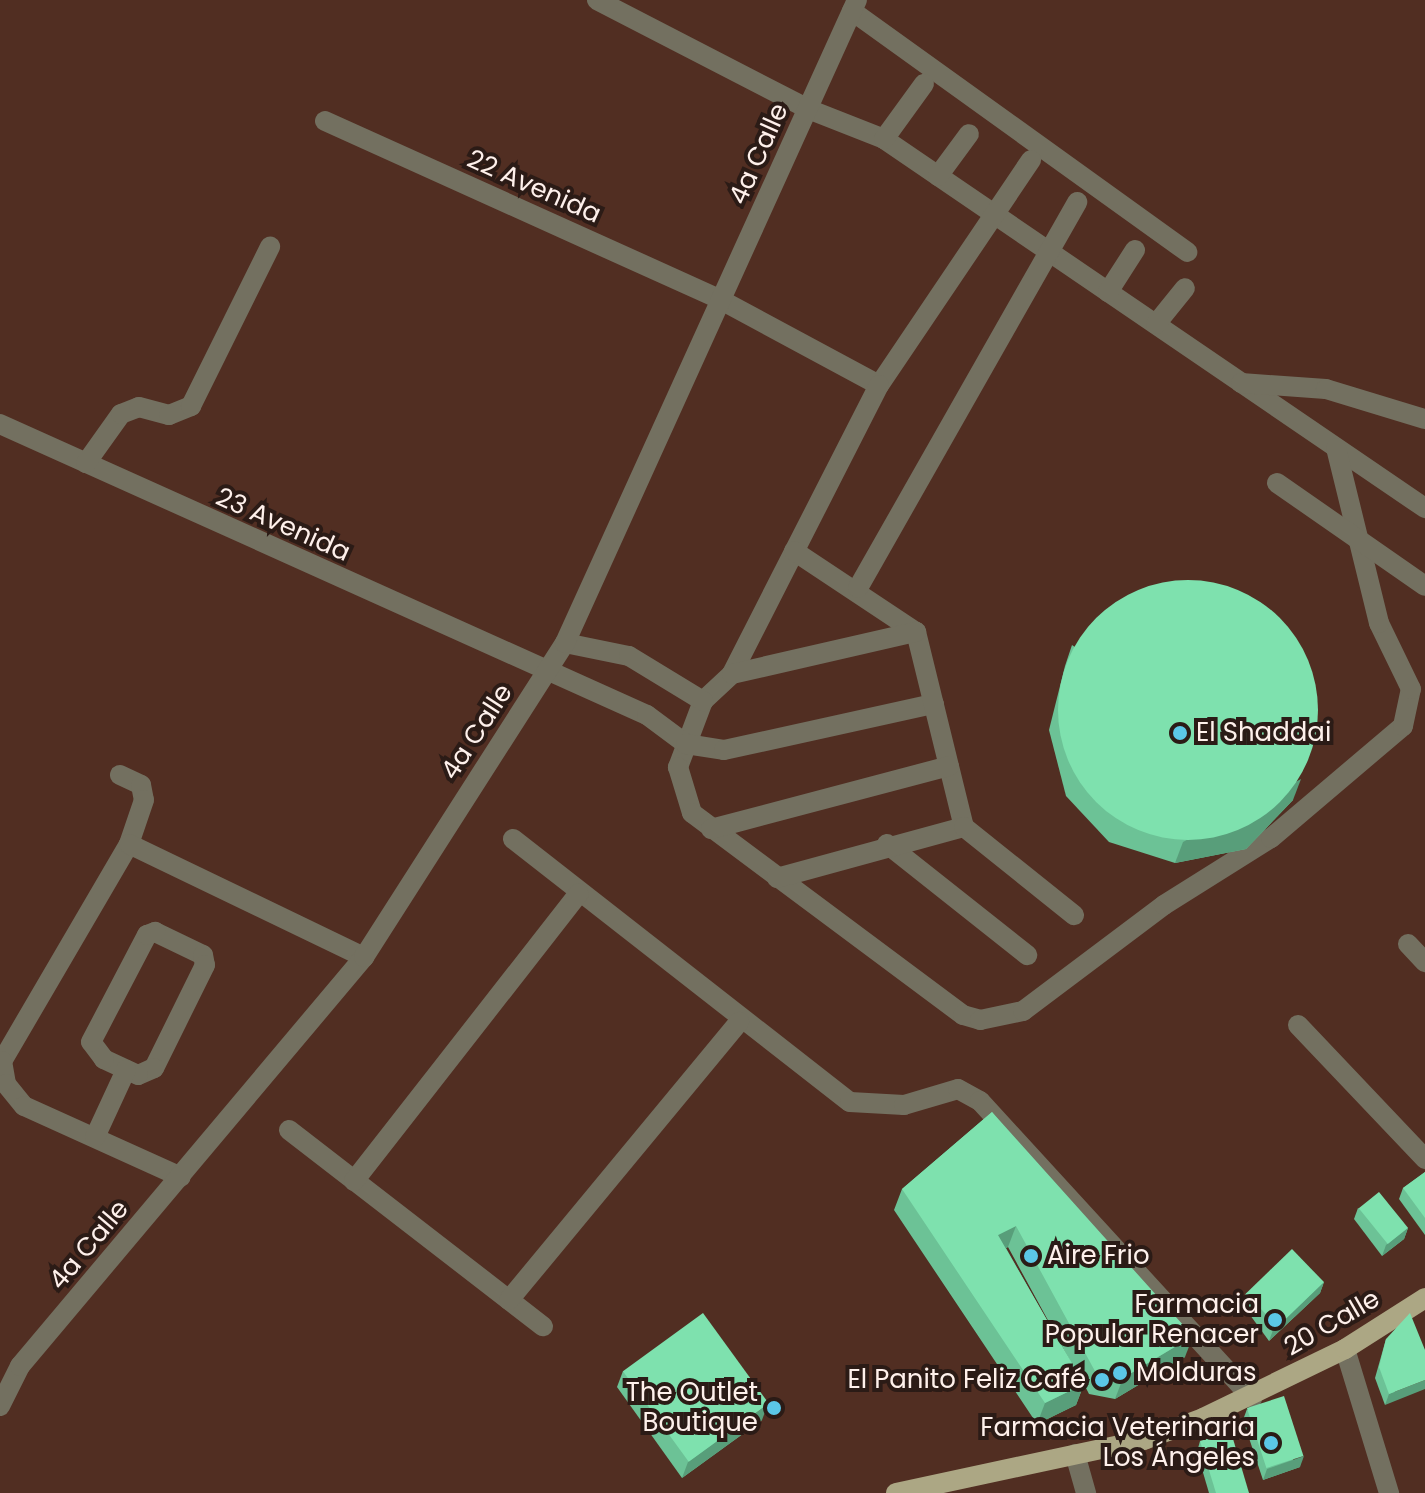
<!DOCTYPE html>
<html>
<head>
<meta charset="utf-8">
<style>
	body { margin:0 }
	#map { position:relative; width:1425px; height:1493px; overflow:hidden; background:#512e22; font-family:Poppins,sans-serif }
	div>[style] { position:absolute }
	.minor>* { height:20px; margin:-10px; padding:0 10px; transform-origin:10px; border-radius:10px; background:#737060 }
	.major>* { height:20px; margin:-10px; padding:0 10px; transform-origin:10px; border-radius:10px; background:#aca784 }
	.wall>* { inset:0; background:#6cc296 }
	.shaded-wall>* { inset:0; background:#589e7a }
	.building>* { inset:0; background:#7ee1ae; transform-origin:0 0 }
	.round { border-radius:50% }
	.dots>* { width:22px; height:22px; translate:-50% -50%; box-sizing:border-box; border:4px solid #2b1b16; border-radius:50% }
	span { translate:-50% -50%; white-space:nowrap; text-align:center; line-height:1.15; -webkit-text-stroke:8px #2b1b16; paint-order:stroke }
	.street-label { font-size:26px; color:#fef0eb }
	.poi-label { font-size:26px; color:#fef0eb }
	.left { translate:0 -50%; text-align:left }
	.right { translate:-100% -50%; text-align:right }
</style>
</head>
<body>
<div id="map">
	<div class="minor">
		<div style="left:597px;top:0;width:237px;rotate:27.3deg"></div>
		<div style="left:808px;top:109px;width:82px;rotate:21.5deg"></div>
		<div style="left:884px;top:139px;width:655px;rotate:34.3deg"></div>
		<div style="left:852px;top:11px;width:413px;rotate:35.7deg"></div>
		<div style="left:325px;top:121px;width:435px;rotate:24.3deg"></div>
		<div style="left:721px;top:300px;width:179px;rotate:28.3deg"></div>
		<div style="left:884px;top:139px;width:68px;rotate:-54deg"></div>
		<div style="left:1031px;top:160px;width:272px;rotate:124deg"></div>
		<div style="left:879px;top:385px;width:324px;rotate:117deg"></div>
		<div style="left:732px;top:674px;width:40px;rotate:137deg"></div>
		<div style="left:703px;top:701px;width:71px;rotate:110.7deg"></div>
		<div style="left:678px;top:767px;width:48px;rotate:73.1deg"></div>
		<div style="left:692px;top:813px;width:338px;rotate:36.7deg"></div>
		<div style="left:963px;top:1015px;width:18px;rotate:16deg"></div>
		<div style="left:980px;top:1020px;width:44px;rotate:-11.8deg"></div>
		<div style="left:1023px;top:1011px;width:176px;rotate:-36.9deg"></div>
		<div style="left:1164px;top:905px;width:126px;rotate:-32.1deg"></div>
		<div style="left:1271px;top:838px;width:173px;rotate:-40.3deg"></div>
		<div style="left:1403px;top:726px;width:38px;rotate:-78deg"></div>
		<div style="left:1411px;top:689px;width:73px;rotate:-115.9deg"></div>
		<div style="left:1379px;top:623px;width:180px;rotate:-103.8deg"></div>
		<div style="left:938px;top:176px;width:52px;rotate:-53.6deg"></div>
		<div style="left:1108px;top:292px;width:50px;rotate:-57.3deg"></div>
		<div style="left:1156px;top:324px;width:46px;rotate:-51.1deg"></div>
		<div style="left:1241px;top:383px;width:85px;rotate:4deg"></div>
		<div style="left:1326px;top:389px;width:103px;rotate:16.9deg"></div>
		<div style="left:0;top:424px;width:709px;rotate:24.22deg"></div>
		<div style="left:647px;top:715px;width:49px;rotate:36.6deg"></div>
		<div style="left:686px;top:744px;width:38px;rotate:9deg"></div>
		<div style="left:724px;top:750px;width:215px;rotate:-12.4deg"></div>
		<div style="left:86px;top:463px;width:60px;rotate:-54.5deg"></div>
		<div style="left:121px;top:414px;width:19px;rotate:-21deg"></div>
		<div style="left:139px;top:407px;width:31px;rotate:15deg"></div>
		<div style="left:169px;top:415px;width:24px;rotate:-22deg"></div>
		<div style="left:191px;top:406px;width:178px;rotate:-63.6deg"></div>
		<div style="left:1277px;top:483px;width:180px;rotate:34.8deg"></div>
		<div style="left:794px;top:551px;width:146px;rotate:33.6deg"></div>
		<div style="left:916px;top:632px;width:201px;rotate:76.2deg"></div>
		<div style="left:858px;top:588px;width:444px;rotate:-60.4deg"></div>
		<div style="left:565px;top:643px;width:65px;rotate:11.5deg"></div>
		<div style="left:629px;top:656px;width:87px;rotate:31.3deg"></div>
		<div style="left:732px;top:674px;width:189px;rotate:-12.9deg"></div>
		<div style="left:120px;top:775px;width:23px;rotate:25deg"></div>
		<div style="left:141px;top:785px;width:15px;rotate:79deg"></div>
		<div style="left:144px;top:800px;width:46px;rotate:108.8deg"></div>
		<div style="left:129px;top:844px;width:251px;rotate:120.3deg"></div>
		<div style="left:2px;top:1061px;width:23px;rotate:80deg"></div>
		<div style="left:6px;top:1084px;width:28px;rotate:51deg"></div>
		<div style="left:24px;top:1106px;width:172px;rotate:24.3deg"></div>
		<div style="left:711px;top:829px;width:246px;rotate:-14.8deg"></div>
		<div style="left:513px;top:839px;width:427px;rotate:38deg"></div>
		<div style="left:850px;top:1102px;width:54px;rotate:3.2deg"></div>
		<div style="left:904px;top:1105px;width:56px;rotate:-16.5deg"></div>
		<div style="left:958px;top:1089px;width:25px;rotate:29deg"></div>
		<div style="left:980px;top:1101px;width:403px;rotate:47.5deg"></div>
		<div style="left:129px;top:844px;width:261px;rotate:25.7deg"></div>
		<div style="left:887px;top:844px;width:179px;rotate:38.4deg"></div>
		<div style="left:777px;top:878px;width:194px;rotate:-15.3deg"></div>
		<div style="left:964px;top:827px;width:141px;rotate:38.7deg"></div>
		<div style="left:155px;top:932px;width:53px;rotate:25.6deg"></div>
		<div style="left:203px;top:955px;width:10px;rotate:79deg"></div>
		<div style="left:205px;top:965px;width:115px;rotate:116.3deg"></div>
		<div style="left:154px;top:1068px;width:17px;rotate:156deg"></div>
		<div style="left:138px;top:1075px;width:38px;rotate:-155deg"></div>
		<div style="left:104px;top:1059px;width:21px;rotate:-127deg"></div>
		<div style="left:91px;top:1042px;width:121px;rotate:-62.4deg"></div>
		<div style="left:147px;top:935px;width:9px;rotate:-21deg"></div>
		<div style="left:1408px;top:944px;width:25px;rotate:47deg"></div>
		<div style="left:1298px;top:1025px;width:185px;rotate:46.5deg"></div>
		<div style="left:289px;top:1130px;width:321px;rotate:37.7deg"></div>
		<div style="left:95px;top:1137px;width:74px;rotate:-65.2deg"></div>
		<div style="left:354px;top:1181px;width:365px;rotate:-52deg"></div>
		<div style="left:509px;top:1300px;width:361px;rotate:-50.4deg"></div>
		<div style="left:1345px;top:1349px;width:151px;rotate:73deg"></div>
		<div style="left:0;top:1406px;width:45px;rotate:-63.4deg"></div>
		<div style="left:20px;top:1366px;width:534px;rotate:-49.93deg"></div>
		<div style="left:364px;top:957px;width:373px;rotate:-57.4deg"></div>
		<div style="left:565px;top:643px;width:706px;rotate:-65.58deg"></div>
		<div style="left:1075px;top:1454px;width:41px;rotate:74.2deg"></div>
	</div>
	<div class="major">
		<div style="left:896px;top:1493px;width:254px;rotate:-12.1deg"></div>
		<div style="left:1144px;top:1440px;width:63px;rotate:-20.4deg"></div>
		<div style="left:1203px;top:1418px;width:158px;rotate:-25.9deg"></div>
		<div style="left:1345px;top:1349px;width:95px;rotate:-32.5deg"></div>
	</div>
	<div class="wall">
		<div style="clip-path:polygon(1072px 645px,1293px 800px,1246px 849px,1175px 863px,1109px 842px,1066px 796px,1049px 730px,1065px 666px)"></div>
		<div style="clip-path:polygon(evenodd,992px 1112px,1185px 1357px,1115px 1399px,1089px 1394px,1084px 1384px,1076px 1405px,1037px 1424px,894px 1210px,902px 1189px,992px 1112px,1008px 1247px,1074px 1368px,1006px 1248px,1008px 1247px)"></div>
		<div style="clip-path:polygon(1425px 1172px,1425px 1235px,1399px 1199px,1403px 1188px)"></div>
		<div style="clip-path:polygon(1358px 1208px,1408px 1228px,1404px 1239px,1382px 1256px,1354px 1219px)"></div>
		<div style="clip-path:polygon(1324px 1282px,1320px 1293px,1269px 1341px,1242px 1304px,1246px 1293px)"></div>
		<div style="clip-path:polygon(1386px 1339px,1425px 1350px,1385px 1405px,1375px 1378px)"></div>
		<div style="clip-path:polygon(623px 1371px,762px 1420px,682px 1478px,617px 1387px)"></div>
		<div style="clip-path:polygon(1247px 1409px,1300px 1467px,1263px 1480px,1243px 1420px)"></div>
		<div style="clip-path:polygon(1200px 1441px,1249px 1493px,1209px 1493px,1197px 1452px)"></div>
	</div>
	<div class="shaded-wall">
		<div style="clip-path:polygon(1301px 779px,1293px 800px,1246px 849px,1175px 863px,1183px 842px)"></div>
		<div style="clip-path:polygon(1016px 1226px,1008px 1247px,991px 1256px,998px 1235px)"></div>
		<div style="clip-path:polygon(1408px 1228px,1404px 1239px,1382px 1256px,1386px 1245px)"></div>
		<div style="clip-path:polygon(1324px 1282px,1320px 1293px,1269px 1341px,1273px 1330px)"></div>
		<div style="clip-path:polygon(1193px 1336px,1185px 1357px,1115px 1399px,1123px 1378px)"></div>
		<div style="clip-path:polygon(1425px 1380px,1425px 1389px,1385px 1405px,1389px 1394px)"></div>
		<div style="clip-path:polygon(1084px 1384px,1076px 1405px,1037px 1424px,1045px 1403px)"></div>
		<div style="clip-path:polygon(768px 1404px,762px 1420px,682px 1478px,688px 1462px)"></div>
		<div style="clip-path:polygon(1304px 1456px,1300px 1467px,1263px 1480px,1267px 1469px)"></div>
	</div>
	<div class="building">
		<div class="round" style="left:1058px;top:580px;width:260px;height:260px"></div>
		<div style="clip-path:polygon(992px 1112px,1193px 1336px,1123px 1378px,1096px 1373px,1016px 1226px,998px 1235px,1084px 1384px,1045px 1403px,902px 1189px)"></div>
		<div style="clip-path:polygon(1425px 1172px,1425px 1218px,1403px 1188px)"></div>
		<div style="left:1379px;top:1192px;width:46px;height:26px;rotate:51deg"></div>
		<div style="left:1292px;top:1249px;width:46px;height:64px;rotate:46deg"></div>
		<div style="left:703px;top:1313px;width:112px;height:99px;rotate:54deg"></div>
		<div style="clip-path:polygon(1410px 1313px,1425px 1350px,1425px 1380px,1389px 1394px,1379px 1367px,1386px 1339px)"></div>
		<div style="left:1284px;top:1396px;width:63px;height:39px;rotate:72deg"></div>
		<div style="clip-path:polygon(1231px 1432px,1249px 1493px,1216px 1493px,1200px 1441px)"></div>
	</div>
	<div class="dots">
		<div style="left:1180px;top:733px;background:#5bc7e7"></div>
		<div style="left:1031px;top:1256px;background:#5bc7e7"></div>
		<div style="left:1275px;top:1320px;background:#5bc7e7"></div>
		<div style="left:1120px;top:1373px;background:#5bc7e7"></div>
		<div style="left:1102px;top:1380px;background:#5bc7e7"></div>
		<div style="left:774px;top:1408px;background:#5bc7e7"></div>
		<div style="left:1271px;top:1443px;background:#5bc7e7"></div>
	</div>
	<div class="street-label">
		<span style="left:759px;top:154px;rotate:-66deg">4a Calle</span>
		<span style="left:534px;top:187px;rotate:24deg">22 Avenida</span>
		<span style="left:283px;top:525px;rotate:24deg">23 Avenida</span>
		<span style="left:477px;top:732px;rotate:-57deg">4a Calle</span>
		<span style="left:89px;top:1245px;rotate:-50deg">4a Calle</span>
		<span style="left:1332px;top:1323px;rotate:-30deg">20 Calle</span>
	</div>
	<div class="poi-label">
		<span class="left" style="left:1196px;top:733px">El Shaddai</span>
		<span class="left" style="left:1047px;top:1256px">Aire Frio</span>
		<span class="right" style="left:1259px;top:1320px">Farmacia<br>Popular Renacer</span>
		<span class="left" style="left:1136px;top:1373px">Molduras</span>
		<span class="right" style="left:1086px;top:1380px">El Panito Feliz Café</span>
		<span class="right" style="left:758px;top:1408px">The Outlet<br>Boutique</span>
		<span class="right" style="left:1255px;top:1443px">Farmacia Veterinaria<br>Los Ángeles</span>
	</div>
</div>
</body>
</html>
